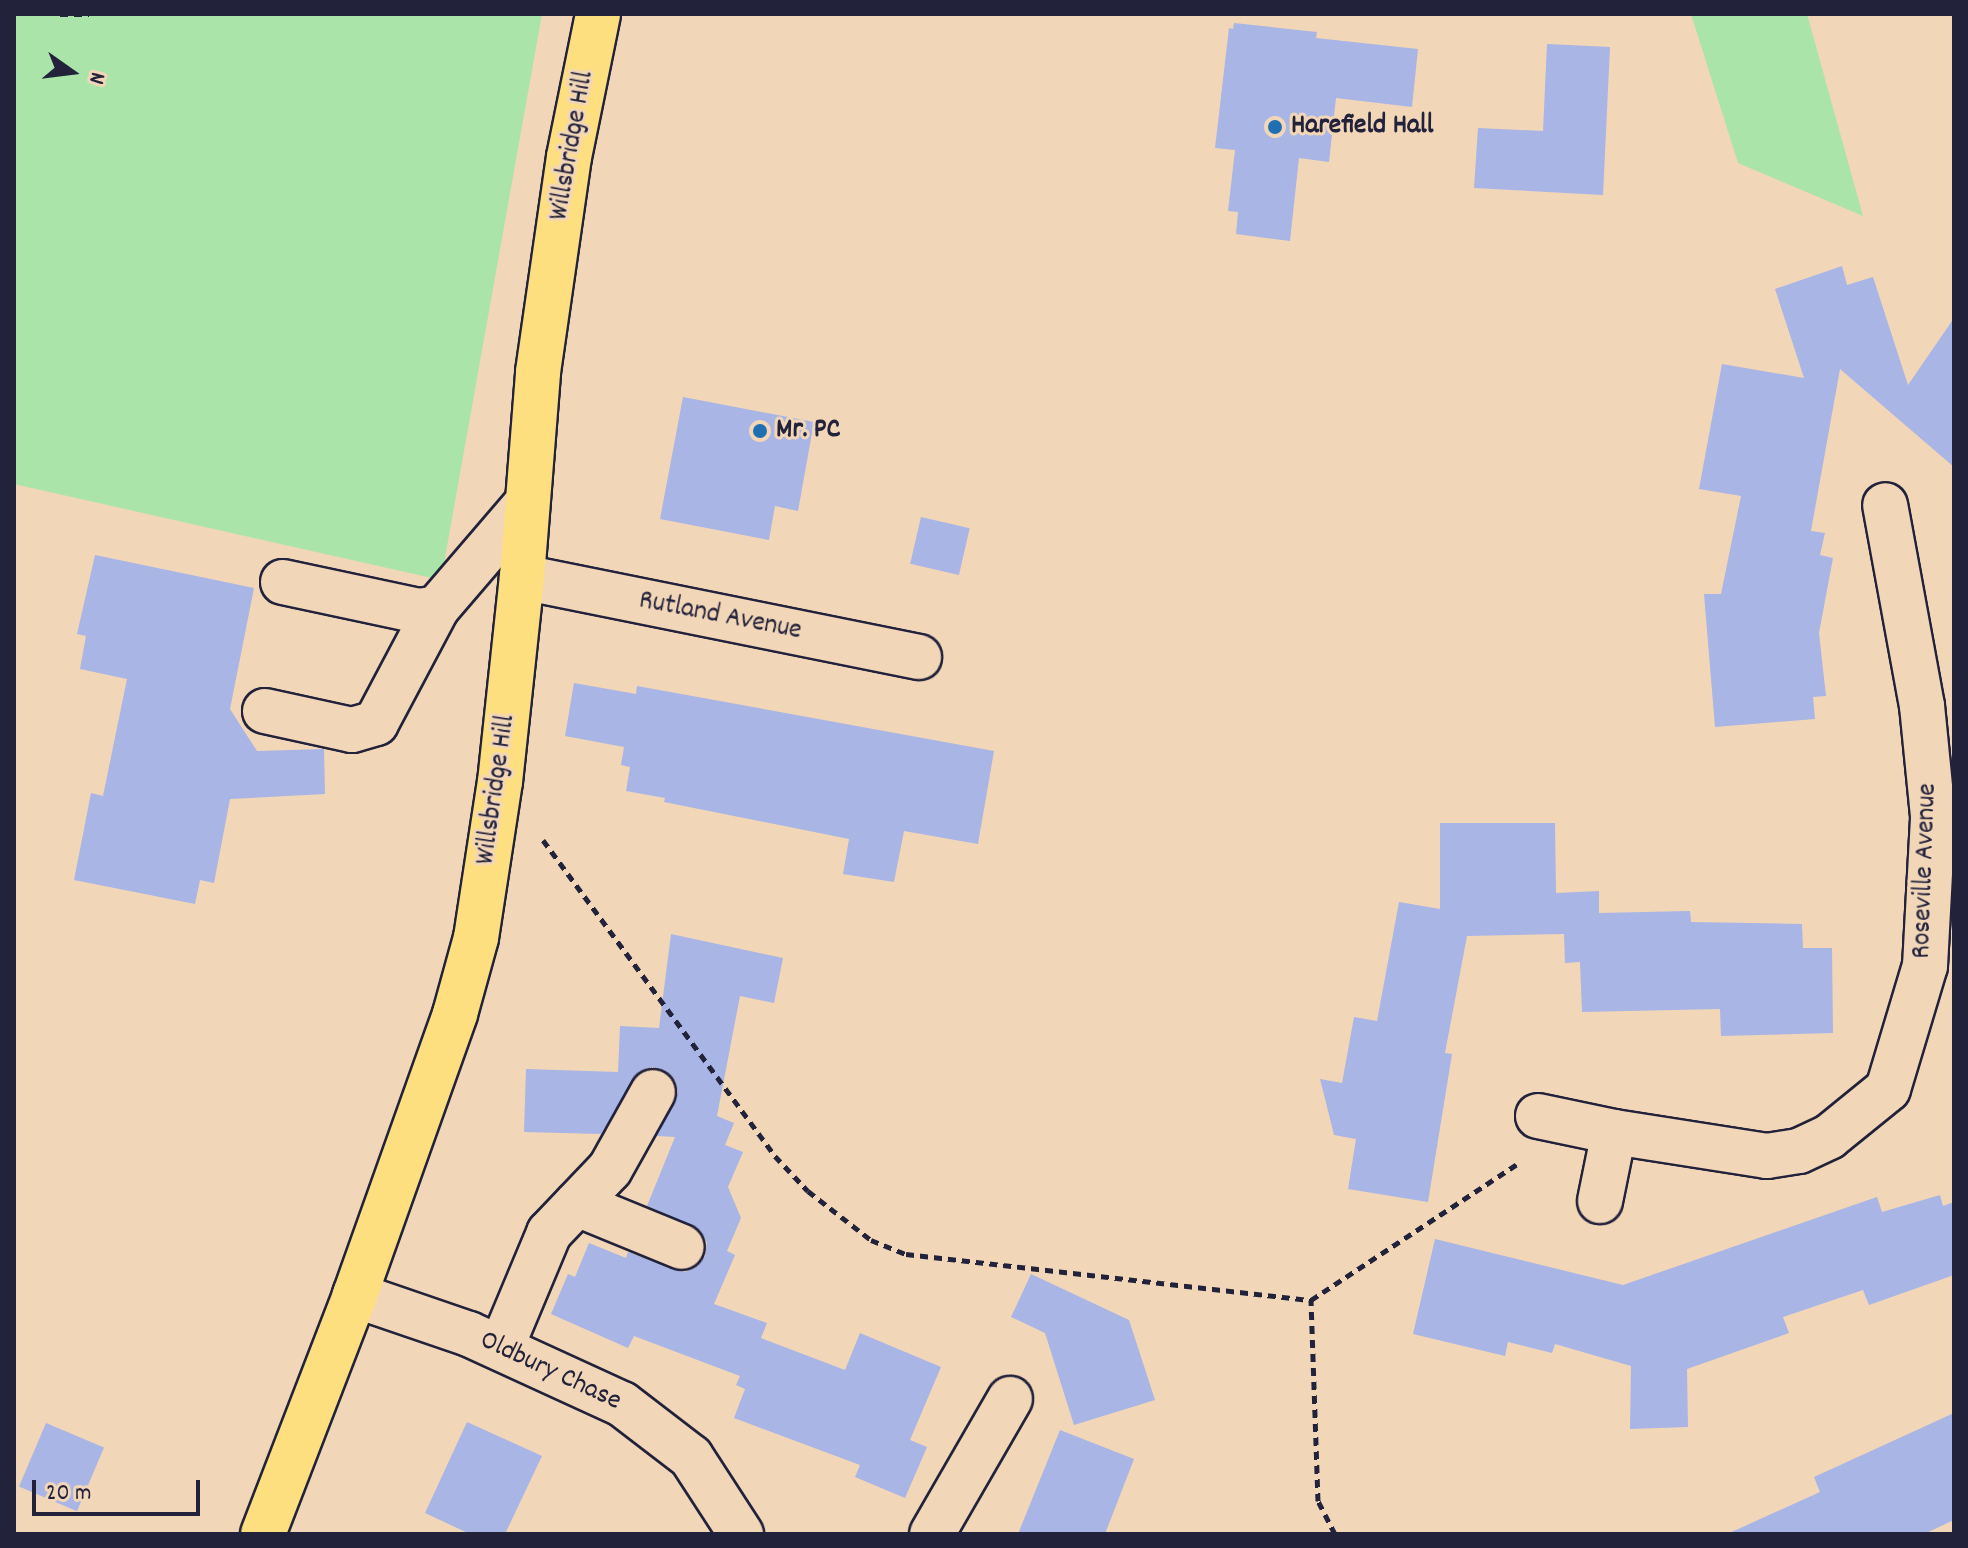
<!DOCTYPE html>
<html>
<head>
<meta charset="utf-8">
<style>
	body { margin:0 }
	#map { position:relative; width:1968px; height:1548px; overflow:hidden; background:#f2d6b8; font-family:Dekko,sans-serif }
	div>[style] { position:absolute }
	.green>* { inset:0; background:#aae4a9 }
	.building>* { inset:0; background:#a8b5e5; transform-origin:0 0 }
	.path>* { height:5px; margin-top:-2.5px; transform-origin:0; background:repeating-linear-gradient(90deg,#22223b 0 8px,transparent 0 14px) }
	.roads { filter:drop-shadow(2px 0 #22223b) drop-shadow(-2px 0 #22223b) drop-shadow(0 2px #22223b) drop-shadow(0 -2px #22223b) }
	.minor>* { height:44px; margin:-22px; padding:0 22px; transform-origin:22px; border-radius:22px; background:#f2d6b8 }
	.major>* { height:44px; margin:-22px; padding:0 22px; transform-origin:22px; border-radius:22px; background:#fedf80 }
	.dots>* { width:22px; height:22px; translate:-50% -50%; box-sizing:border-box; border:4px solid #f2d6b8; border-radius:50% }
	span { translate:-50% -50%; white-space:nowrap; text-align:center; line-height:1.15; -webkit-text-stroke:6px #f2d6b8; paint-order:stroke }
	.poi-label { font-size:28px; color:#22223b; font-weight:700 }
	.left { translate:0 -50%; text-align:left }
	.street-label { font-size:28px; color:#22223b }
	.frame { position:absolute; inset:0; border:16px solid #22223b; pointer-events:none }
	.north { position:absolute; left:32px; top:32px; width:80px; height:80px; -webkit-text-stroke:6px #f2d6b8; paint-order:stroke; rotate:104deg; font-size:22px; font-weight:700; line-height:32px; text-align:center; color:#22223b }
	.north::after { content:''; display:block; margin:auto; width:28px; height:36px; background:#22223b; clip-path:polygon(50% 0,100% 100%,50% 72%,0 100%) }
	.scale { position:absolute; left:32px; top:1480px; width:168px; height:36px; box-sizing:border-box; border:4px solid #22223b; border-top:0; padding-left:10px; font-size:24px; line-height:28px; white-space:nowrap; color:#22223b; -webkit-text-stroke:6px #f2d6b8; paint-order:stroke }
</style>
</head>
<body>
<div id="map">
	<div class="green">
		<div style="clip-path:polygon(14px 14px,542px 14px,441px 580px,14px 484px)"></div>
		<div style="clip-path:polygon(1691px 14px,1807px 14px,1863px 216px,1738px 163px)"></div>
	</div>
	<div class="building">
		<div style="clip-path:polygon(1234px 23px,1317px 32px,1316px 38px,1418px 49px,1412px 107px,1336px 98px,1329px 162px,1299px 158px,1290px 241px,1236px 234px,1238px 212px,1228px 211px,1235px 150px,1215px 148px,1229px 28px,1233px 29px)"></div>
		<div style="clip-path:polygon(1547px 44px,1610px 47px,1603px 195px,1474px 188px,1478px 128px,1543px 131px)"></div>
		<div style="clip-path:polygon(1842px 266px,1847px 285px,1873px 277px,1908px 385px,1954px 318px,1954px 467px,1840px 369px,1811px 531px,1825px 533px,1820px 555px,1833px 558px,1819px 633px,1826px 696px,1813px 697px,1815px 719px,1715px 727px,1704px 594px,1721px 594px,1741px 496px,1699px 489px,1722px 364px,1804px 378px,1775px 289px)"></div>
		<div style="clip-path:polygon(683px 397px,814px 422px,798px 511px,775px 506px,769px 540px,660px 519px)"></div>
		<div style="left:921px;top:517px;width:50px;height:48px;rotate:13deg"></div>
		<div style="clip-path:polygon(95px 555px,254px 588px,230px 709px,257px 751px,324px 749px,325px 794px,230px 799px,214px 883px,200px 880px,195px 904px,74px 880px,91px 793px,103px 796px,127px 679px,80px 669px,86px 636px,77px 634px)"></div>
		<div style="clip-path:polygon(574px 683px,636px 694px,637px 686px,994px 751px,978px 844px,904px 831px,894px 882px,843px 874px,849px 839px,664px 802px,665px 798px,626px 791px,630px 767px,621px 765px,624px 747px,565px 736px)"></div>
		<div style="clip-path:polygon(1440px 823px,1555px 823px,1556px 893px,1599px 891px,1599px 913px,1690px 911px,1691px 922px,1802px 924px,1803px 948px,1832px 948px,1833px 1033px,1721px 1036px,1720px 1009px,1582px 1012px,1580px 962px,1565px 963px,1564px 934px,1467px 936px,1445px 1053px,1452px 1054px,1428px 1202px,1348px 1189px,1356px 1139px,1334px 1135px,1320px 1079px,1342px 1083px,1354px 1017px,1377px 1021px,1399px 902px,1440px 909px)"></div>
		<div style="clip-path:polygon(671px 934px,783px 958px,774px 1003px,740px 996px,717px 1116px,734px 1123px,725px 1145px,743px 1152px,728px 1187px,741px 1218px,727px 1251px,735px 1255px,714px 1304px,767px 1323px,761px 1338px,845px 1370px,860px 1333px,941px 1367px,910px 1440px,927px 1447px,905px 1498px,855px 1477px,860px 1465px,734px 1418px,745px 1389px,736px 1385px,740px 1376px,634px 1336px,628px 1348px,551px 1314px,568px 1274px,575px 1277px,589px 1243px,626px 1258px,628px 1252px,685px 1272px,698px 1266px,705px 1256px,707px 1243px,701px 1231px,647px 1206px,675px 1137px,657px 1136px,678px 1092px,675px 1080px,666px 1071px,652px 1067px,640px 1071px,601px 1134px,524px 1132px,526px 1069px,618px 1072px,620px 1026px,659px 1028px)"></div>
		<div style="clip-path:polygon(1940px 1195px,1943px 1206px,1954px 1202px,1954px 1275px,1869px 1305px,1863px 1290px,1783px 1317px,1789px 1333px,1687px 1369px,1688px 1427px,1630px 1429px,1631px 1366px,1555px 1344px,1552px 1353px,1508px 1342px,1505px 1356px,1413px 1334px,1435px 1239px,1623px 1285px,1877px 1197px,1882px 1212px)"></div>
		<div style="clip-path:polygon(1031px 1274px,1129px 1320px,1155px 1400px,1074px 1425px,1045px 1333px,1011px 1317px)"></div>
		<div style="clip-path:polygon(1954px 1413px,1954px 1520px,1924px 1534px,1727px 1534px,1820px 1492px,1814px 1477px)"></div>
		<div style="clip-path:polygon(467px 1422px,542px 1456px,505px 1534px,470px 1534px,425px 1513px)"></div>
		<div style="left:46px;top:1423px;width:63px;height:69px;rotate:23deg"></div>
		<div style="clip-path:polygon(1060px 1430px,1134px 1459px,1105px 1534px,1018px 1534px)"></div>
	</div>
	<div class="path">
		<div style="left:60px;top:14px;width:29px"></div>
		<div style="left:543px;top:840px;width:392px;rotate:53.7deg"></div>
		<div style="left:775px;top:1156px;width:48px;rotate:46.7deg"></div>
		<div style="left:808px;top:1191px;width:80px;rotate:37.9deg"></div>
		<div style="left:871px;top:1240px;width:38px;rotate:22deg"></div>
		<div style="left:906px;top:1254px;width:408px;rotate:6.5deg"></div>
		<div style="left:1335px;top:1534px;width:37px;rotate:-117deg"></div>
		<div style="left:1318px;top:1501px;width:201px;rotate:-92deg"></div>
		<div style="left:1311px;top:1300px;width:249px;rotate:-33.4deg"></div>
	</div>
	<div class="roads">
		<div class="minor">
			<div style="left:522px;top:577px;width:405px;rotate:11.4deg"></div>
			<div style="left:283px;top:582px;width:139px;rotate:12deg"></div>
			<div style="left:419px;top:611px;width:18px;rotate:-9deg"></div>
			<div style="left:437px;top:608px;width:138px;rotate:-49.4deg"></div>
			<div style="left:265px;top:711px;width:89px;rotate:12.3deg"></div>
			<div style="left:352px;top:730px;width:25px;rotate:-16deg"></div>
			<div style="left:376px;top:723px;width:130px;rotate:-62.1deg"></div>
			<div style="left:1538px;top:1116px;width:78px;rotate:11.9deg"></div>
			<div style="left:1614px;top:1132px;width:155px;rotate:8.9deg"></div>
			<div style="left:1767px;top:1156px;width:32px;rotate:-9deg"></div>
			<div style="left:1799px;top:1151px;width:33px;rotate:-25deg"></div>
			<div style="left:1829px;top:1137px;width:76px;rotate:-39.1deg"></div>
			<div style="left:1888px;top:1089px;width:128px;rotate:-73.3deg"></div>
			<div style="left:1925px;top:966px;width:150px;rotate:-86.9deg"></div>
			<div style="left:1933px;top:816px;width:111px;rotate:-95.7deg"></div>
			<div style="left:1922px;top:706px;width:204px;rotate:-100.4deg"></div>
			<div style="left:1600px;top:1201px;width:70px;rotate:-78.5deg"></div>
			<div style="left:577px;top:1204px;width:113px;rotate:22.3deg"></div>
			<div style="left:355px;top:1295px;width:120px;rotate:18.9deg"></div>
			<div style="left:469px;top:1334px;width:168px;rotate:24.6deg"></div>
			<div style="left:622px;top:1404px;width:87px;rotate:37.5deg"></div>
			<div style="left:691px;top:1457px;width:92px;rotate:57deg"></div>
			<div style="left:501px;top:1348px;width:125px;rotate:-67.3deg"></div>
			<div style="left:549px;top:1233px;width:88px;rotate:-46.4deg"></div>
			<div style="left:610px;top:1169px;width:88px;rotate:-60.8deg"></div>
			<div style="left:932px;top:1534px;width:156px;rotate:-60deg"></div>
		</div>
		<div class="major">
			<div style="left:263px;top:1534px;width:256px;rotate:-68.9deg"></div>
			<div style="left:355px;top:1295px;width:298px;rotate:-70.4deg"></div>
			<div style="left:455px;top:1014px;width:79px;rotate:-74.6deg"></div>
			<div style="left:476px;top:938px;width:158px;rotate:-81.3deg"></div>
			<div style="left:500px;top:782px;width:206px;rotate:-83.9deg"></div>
			<div style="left:522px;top:577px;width:206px;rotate:-85.5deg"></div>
			<div style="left:538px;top:372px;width:217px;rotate:-81.8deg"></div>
			<div style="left:569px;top:157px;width:146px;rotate:-78.5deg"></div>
		</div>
	</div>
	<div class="dots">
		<div style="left:1275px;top:127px;background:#1f6fb2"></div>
		<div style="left:760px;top:431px;background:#1f6fb2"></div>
	</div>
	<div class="poi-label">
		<span class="left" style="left:1291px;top:127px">Harefield Hall</span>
		<span class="left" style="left:776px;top:431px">Mr. PC</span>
	</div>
	<div class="street-label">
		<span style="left:573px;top:146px;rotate:-80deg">Willsbridge Hill</span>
		<span style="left:720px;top:617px;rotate:11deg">Rutland Avenue</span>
		<span style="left:497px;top:790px;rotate:-82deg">Willsbridge Hill</span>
		<span style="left:1926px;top:871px;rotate:-88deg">Roseville Avenue</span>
		<span style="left:550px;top:1372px;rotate:25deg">Oldbury Chase</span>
	</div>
	<div class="frame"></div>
	<div class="north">N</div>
	<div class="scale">20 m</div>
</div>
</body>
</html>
